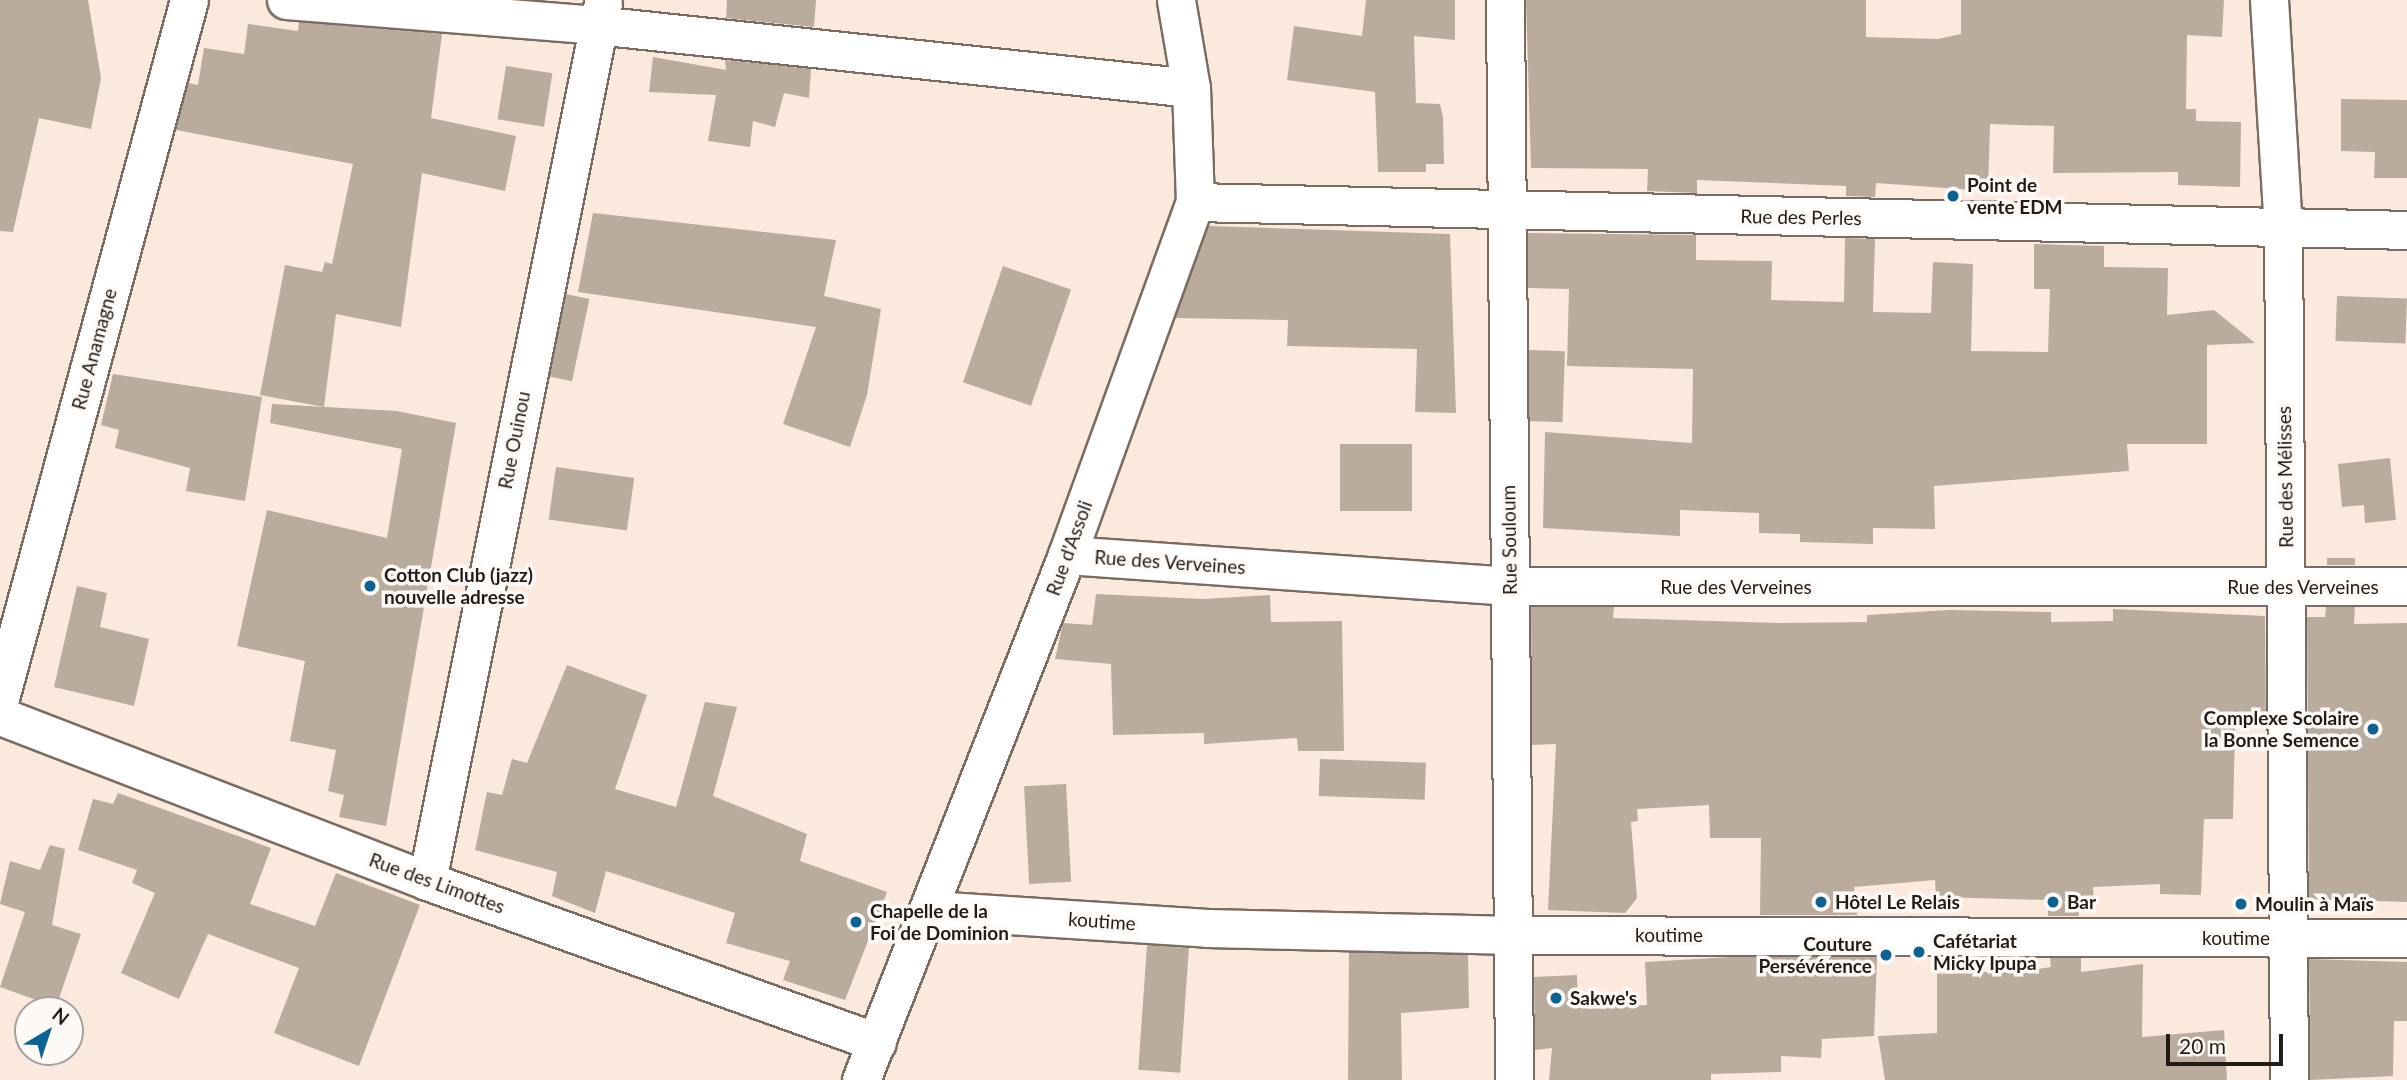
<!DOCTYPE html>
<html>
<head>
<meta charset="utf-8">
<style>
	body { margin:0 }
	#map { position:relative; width:2407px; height:1080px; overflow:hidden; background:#fbe9dd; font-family:Lato,sans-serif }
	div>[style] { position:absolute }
	.building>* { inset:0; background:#b9ac9d; transform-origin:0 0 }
	.roads { filter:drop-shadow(2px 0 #7b6c61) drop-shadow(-2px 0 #7b6c61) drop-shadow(0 2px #7b6c61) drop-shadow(0 -2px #7b6c61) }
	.street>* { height:37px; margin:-18.5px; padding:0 18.5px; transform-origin:18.5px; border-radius:18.5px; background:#fff }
	.dots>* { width:19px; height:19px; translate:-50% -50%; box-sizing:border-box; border:4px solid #fdf9f7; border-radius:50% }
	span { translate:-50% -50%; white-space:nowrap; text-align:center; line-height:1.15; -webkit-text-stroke:7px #fdf9f7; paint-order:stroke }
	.poi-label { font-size:19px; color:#221c17; font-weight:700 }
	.left { translate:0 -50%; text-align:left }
	.right { translate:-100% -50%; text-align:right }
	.street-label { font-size:19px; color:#221c17 }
	.north { position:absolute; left:14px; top:996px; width:70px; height:70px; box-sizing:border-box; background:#fdf9f7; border:2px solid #a5a19d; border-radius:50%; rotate:39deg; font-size:19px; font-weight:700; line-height:28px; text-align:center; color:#221c17 }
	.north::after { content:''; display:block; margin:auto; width:24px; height:32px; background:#0b6293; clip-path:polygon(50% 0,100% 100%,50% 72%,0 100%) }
	.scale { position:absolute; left:2166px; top:1034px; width:117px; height:32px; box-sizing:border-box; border:4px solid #221c17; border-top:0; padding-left:9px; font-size:21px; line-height:24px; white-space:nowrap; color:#221c17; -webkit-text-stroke:5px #fdf9f7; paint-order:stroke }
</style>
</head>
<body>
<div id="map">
	<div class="building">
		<div style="clip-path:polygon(0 0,88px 0,101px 78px,91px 129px,39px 118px,13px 232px,0 231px)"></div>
		<div style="clip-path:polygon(727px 0,816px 0,814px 27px,726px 18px)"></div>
		<div style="clip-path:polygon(1366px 0,1455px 0,1455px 40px,1414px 36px,1416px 103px,1440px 104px,1443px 117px,1444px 164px,1426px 164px,1426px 172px,1378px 172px,1375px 92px,1287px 80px,1294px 26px,1362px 36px)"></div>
		<div style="clip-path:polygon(1526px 0,1866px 0,1866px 37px,1938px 39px,1961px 34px,1961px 0,2224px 0,2222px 37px,2187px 35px,2186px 109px,2196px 109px,2196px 121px,2241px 122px,2240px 187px,2178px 185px,2178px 172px,2053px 173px,2054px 126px,1990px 124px,1988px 191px,1876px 183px,1875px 197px,1846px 196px,1846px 186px,1697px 180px,1697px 193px,1647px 191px,1648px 169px,1531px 168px)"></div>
		<div style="clip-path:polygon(299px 22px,442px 34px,431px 118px,516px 136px,505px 191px,422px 173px,401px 327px,336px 314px,324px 407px,260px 395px,285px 265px,322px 272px,325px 262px,332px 264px,353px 164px,176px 130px,188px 83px,198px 85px,204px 48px,244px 54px,248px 24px,298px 31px)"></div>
		<div style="clip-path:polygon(653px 57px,726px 70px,725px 60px,811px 69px,809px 98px,784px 93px,775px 127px,753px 121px,750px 147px,708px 141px,716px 95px,649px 92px)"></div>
		<div style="left:506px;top:66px;width:47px;height:54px;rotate:9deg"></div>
		<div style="clip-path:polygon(2341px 99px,2407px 100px,2407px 178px,2374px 178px,2375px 152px,2341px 151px)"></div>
		<div style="clip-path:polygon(593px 213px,836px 240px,824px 296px,881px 309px,867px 395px,850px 447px,783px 424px,816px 327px,578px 292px)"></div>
		<div style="clip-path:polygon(1209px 226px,1450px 234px,1456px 413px,1415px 412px,1417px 349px,1287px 346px,1288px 320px,1175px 318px)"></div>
		<div style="clip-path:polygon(1528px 233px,1696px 235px,1696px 260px,1772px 261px,1771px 300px,1844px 302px,1845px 238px,1875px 239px,1873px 312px,1931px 313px,1933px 262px,1973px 264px,1971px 351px,2048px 352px,2050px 289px,2034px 289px,2034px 244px,2104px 246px,2104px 267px,2168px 268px,2167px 315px,2214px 310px,2255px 343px,2207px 345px,2207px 444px,2127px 444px,2129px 471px,1934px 486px,1935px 529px,1873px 528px,1873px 544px,1800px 542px,1800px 534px,1759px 533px,1759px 513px,1680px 510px,1680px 536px,1543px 528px,1545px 432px,1692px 443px,1693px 369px,1567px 366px,1569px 289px,1528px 288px)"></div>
		<div style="left:1003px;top:266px;width:72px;height:123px;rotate:19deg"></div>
		<div style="left:566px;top:294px;width:24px;height:84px;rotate:12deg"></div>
		<div style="left:2337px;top:296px;width:70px;height:45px;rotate:2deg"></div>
		<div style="left:1529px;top:350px;width:36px;height:71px;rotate:2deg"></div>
		<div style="clip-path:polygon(113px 374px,262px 397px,245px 501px,186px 491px,190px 468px,115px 448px,119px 430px,101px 425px)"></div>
		<div style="clip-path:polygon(272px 404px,397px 411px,456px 423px,386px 826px,339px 817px,344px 795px,328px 791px,336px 750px,290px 741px,305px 661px,237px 646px,267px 510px,387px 538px,402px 449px,270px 423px)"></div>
		<div style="left:1412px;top:444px;width:67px;height:72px;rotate:90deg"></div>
		<div style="clip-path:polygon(2390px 458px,2396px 520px,2365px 523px,2364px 505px,2342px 507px,2338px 464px)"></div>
		<div style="left:556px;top:467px;width:79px;height:53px;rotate:8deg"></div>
		<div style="left:2327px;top:558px;width:28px;height:7px"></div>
		<div style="clip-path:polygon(77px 586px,107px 593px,100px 627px,149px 639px,134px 706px,54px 687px)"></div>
		<div style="clip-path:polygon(1096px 594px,1203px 599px,1270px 595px,1271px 622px,1342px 621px,1344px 751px,1298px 751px,1297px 738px,1204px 744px,1204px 733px,1113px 735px,1111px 664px,1055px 659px,1063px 623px,1092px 625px)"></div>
		<div style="clip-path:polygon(1531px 607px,1614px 607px,1613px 618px,1782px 623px,1867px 622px,1867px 615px,1949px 610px,2051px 612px,2051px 622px,2113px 621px,2113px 609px,2265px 616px,2266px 727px,2235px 727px,2233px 819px,2204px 819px,2201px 895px,2160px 894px,2160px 884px,2093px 887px,2094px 908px,2078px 909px,2079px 916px,2048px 916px,2048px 900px,1936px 897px,1935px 880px,1854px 887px,1857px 915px,1760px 915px,1761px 838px,1710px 838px,1709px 805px,1637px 809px,1638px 821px,1631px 822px,1637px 898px,1625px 913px,1548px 910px,1556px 744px,1532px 745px)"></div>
		<div style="clip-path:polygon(2326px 607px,2355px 607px,2354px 624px,2407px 623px,2407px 902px,2309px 899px,2307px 617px,2325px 617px)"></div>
		<div style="clip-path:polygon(567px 665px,647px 695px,615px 789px,676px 807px,705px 702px,737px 707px,713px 796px,807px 834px,800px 861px,887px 892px,845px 1000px,783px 980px,790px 961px,726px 943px,735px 913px,606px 871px,595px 913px,552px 896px,557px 872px,475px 850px,487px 792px,502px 795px,512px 759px,527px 763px)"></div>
		<div style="left:1320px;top:759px;width:106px;height:37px;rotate:2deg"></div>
		<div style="left:1066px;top:784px;width:98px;height:42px;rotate:87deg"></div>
		<div style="clip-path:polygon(118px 793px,271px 848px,250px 904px,315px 926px,336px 873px,420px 905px,359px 1066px,274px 1033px,299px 968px,208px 934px,179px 999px,121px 973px,155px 893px,132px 883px,137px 870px,78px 850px,93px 799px,113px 804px)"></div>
		<div style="clip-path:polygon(50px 845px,65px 849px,52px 925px,81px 934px,56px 1007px,0 987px,25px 912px,0 904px,10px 861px,40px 870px)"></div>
		<div style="left:1147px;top:945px;width:42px;height:125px;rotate:4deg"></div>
		<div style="clip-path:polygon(1349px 952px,1468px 955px,1469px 1008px,1401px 1013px,1402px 1080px,1348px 1080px)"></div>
		<div style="clip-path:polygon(1731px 957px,1877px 957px,1874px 1036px,1822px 1039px,1821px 1058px,1781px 1056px,1781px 1072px,1711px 1074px,1711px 1080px,1549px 1080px,1552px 1048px,1535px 1050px,1534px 977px,1577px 975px,1578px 1007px,1647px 1005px,1645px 962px)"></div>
		<div style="clip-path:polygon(2050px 958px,2081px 958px,2081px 972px,2143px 964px,2142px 1037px,2224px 1030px,2227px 1080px,1885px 1080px,1878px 1036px,1937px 1033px,1937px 972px,2019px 972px,2051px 967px)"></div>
		<div style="clip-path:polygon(2309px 959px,2407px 962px,2407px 1021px,2394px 1021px,2393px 1076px,2310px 1080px)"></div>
	</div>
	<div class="roads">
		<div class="street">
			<div style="left:286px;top:0;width:311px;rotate:4.6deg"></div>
			<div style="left:596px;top:25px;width:598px;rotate:6.04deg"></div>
			<div style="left:1505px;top:0;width:1080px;rotate:89.52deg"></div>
			<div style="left:2269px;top:0;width:226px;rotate:86.5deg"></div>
			<div style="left:2283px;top:226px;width:854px;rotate:89.6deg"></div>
			<div style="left:1195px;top:202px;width:1212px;rotate:1.32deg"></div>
			<div style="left:1067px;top:555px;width:444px;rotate:4deg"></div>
			<div style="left:1510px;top:586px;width:897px"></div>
			<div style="left:0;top:698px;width:723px;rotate:-74.85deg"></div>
			<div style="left:0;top:716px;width:458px;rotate:21.1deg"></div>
			<div style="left:427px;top:881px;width:478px;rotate:19.7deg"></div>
			<div style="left:427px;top:881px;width:895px;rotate:-78.66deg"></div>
			<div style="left:931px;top:910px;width:277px;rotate:3.7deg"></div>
			<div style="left:1207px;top:928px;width:306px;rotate:1.3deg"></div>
			<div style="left:1513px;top:935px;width:894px;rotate:0.19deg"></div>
			<div style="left:861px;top:1080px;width:564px;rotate:-68.58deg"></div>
			<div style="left:1067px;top:555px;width:375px;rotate:-70.1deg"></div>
			<div style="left:1195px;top:202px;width:114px;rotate:-92deg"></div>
			<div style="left:1191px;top:88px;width:89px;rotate:-99.7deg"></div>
		</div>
	</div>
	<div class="dots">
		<div style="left:1953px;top:196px;background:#0b6293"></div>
		<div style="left:370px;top:586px;background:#0b6293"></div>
		<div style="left:2373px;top:729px;background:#0b6293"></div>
		<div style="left:1821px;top:902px;background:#0b6293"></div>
		<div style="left:2053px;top:902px;background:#0b6293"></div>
		<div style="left:2241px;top:904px;background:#0b6293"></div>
		<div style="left:856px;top:922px;background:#0b6293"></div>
		<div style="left:1919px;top:952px;background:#0b6293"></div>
		<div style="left:1886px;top:955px;background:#0b6293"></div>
		<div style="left:1556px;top:998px;background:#0b6293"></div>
	</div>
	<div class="poi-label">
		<span class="left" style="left:1967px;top:196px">Point de<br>vente EDM</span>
		<span class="left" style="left:384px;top:586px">Cotton Club (jazz)<br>nouvelle adresse</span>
		<span class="right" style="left:2359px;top:729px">Complexe Scolaire<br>la Bonne Semence</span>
		<span class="left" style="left:1835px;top:902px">Hôtel Le Relais</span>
		<span class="left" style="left:2067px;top:902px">Bar</span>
		<span class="left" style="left:2255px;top:904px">Moulin à Maïs</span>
		<span class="left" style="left:870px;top:922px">Chapelle de la<br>Foi de Dominion</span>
		<span class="left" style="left:1933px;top:952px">Cafétariat<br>Micky Ipupa</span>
		<span class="right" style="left:1872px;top:955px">Couture<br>Persévérence</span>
		<span class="left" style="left:1570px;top:998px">Sakwe's</span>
	</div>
	<div class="street-label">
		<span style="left:1801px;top:217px;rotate:1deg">Rue des Perles</span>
		<span style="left:94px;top:349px;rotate:-75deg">Rue Anamagne</span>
		<span style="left:514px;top:440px;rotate:-79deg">Rue Ouinou</span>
		<span style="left:2285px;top:477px;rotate:-91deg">Rue des Mélisses</span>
		<span style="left:1509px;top:540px;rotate:-91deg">Rue Souloum</span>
		<span style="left:1069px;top:548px;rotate:-70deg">Rue d'Assoli</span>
		<span style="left:1170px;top:562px;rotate:4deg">Rue des Verveines</span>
		<span style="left:1736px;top:587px">Rue des Verveines</span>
		<span style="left:2303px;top:587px">Rue des Verveines</span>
		<span style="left:437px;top:883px;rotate:20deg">Rue des Limottes</span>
		<span style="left:1102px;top:921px;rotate:4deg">koutime</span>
		<span style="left:1669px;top:935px">koutime</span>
		<span style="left:2236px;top:938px">koutime</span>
	</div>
	<div class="north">N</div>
	<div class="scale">20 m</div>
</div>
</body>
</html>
